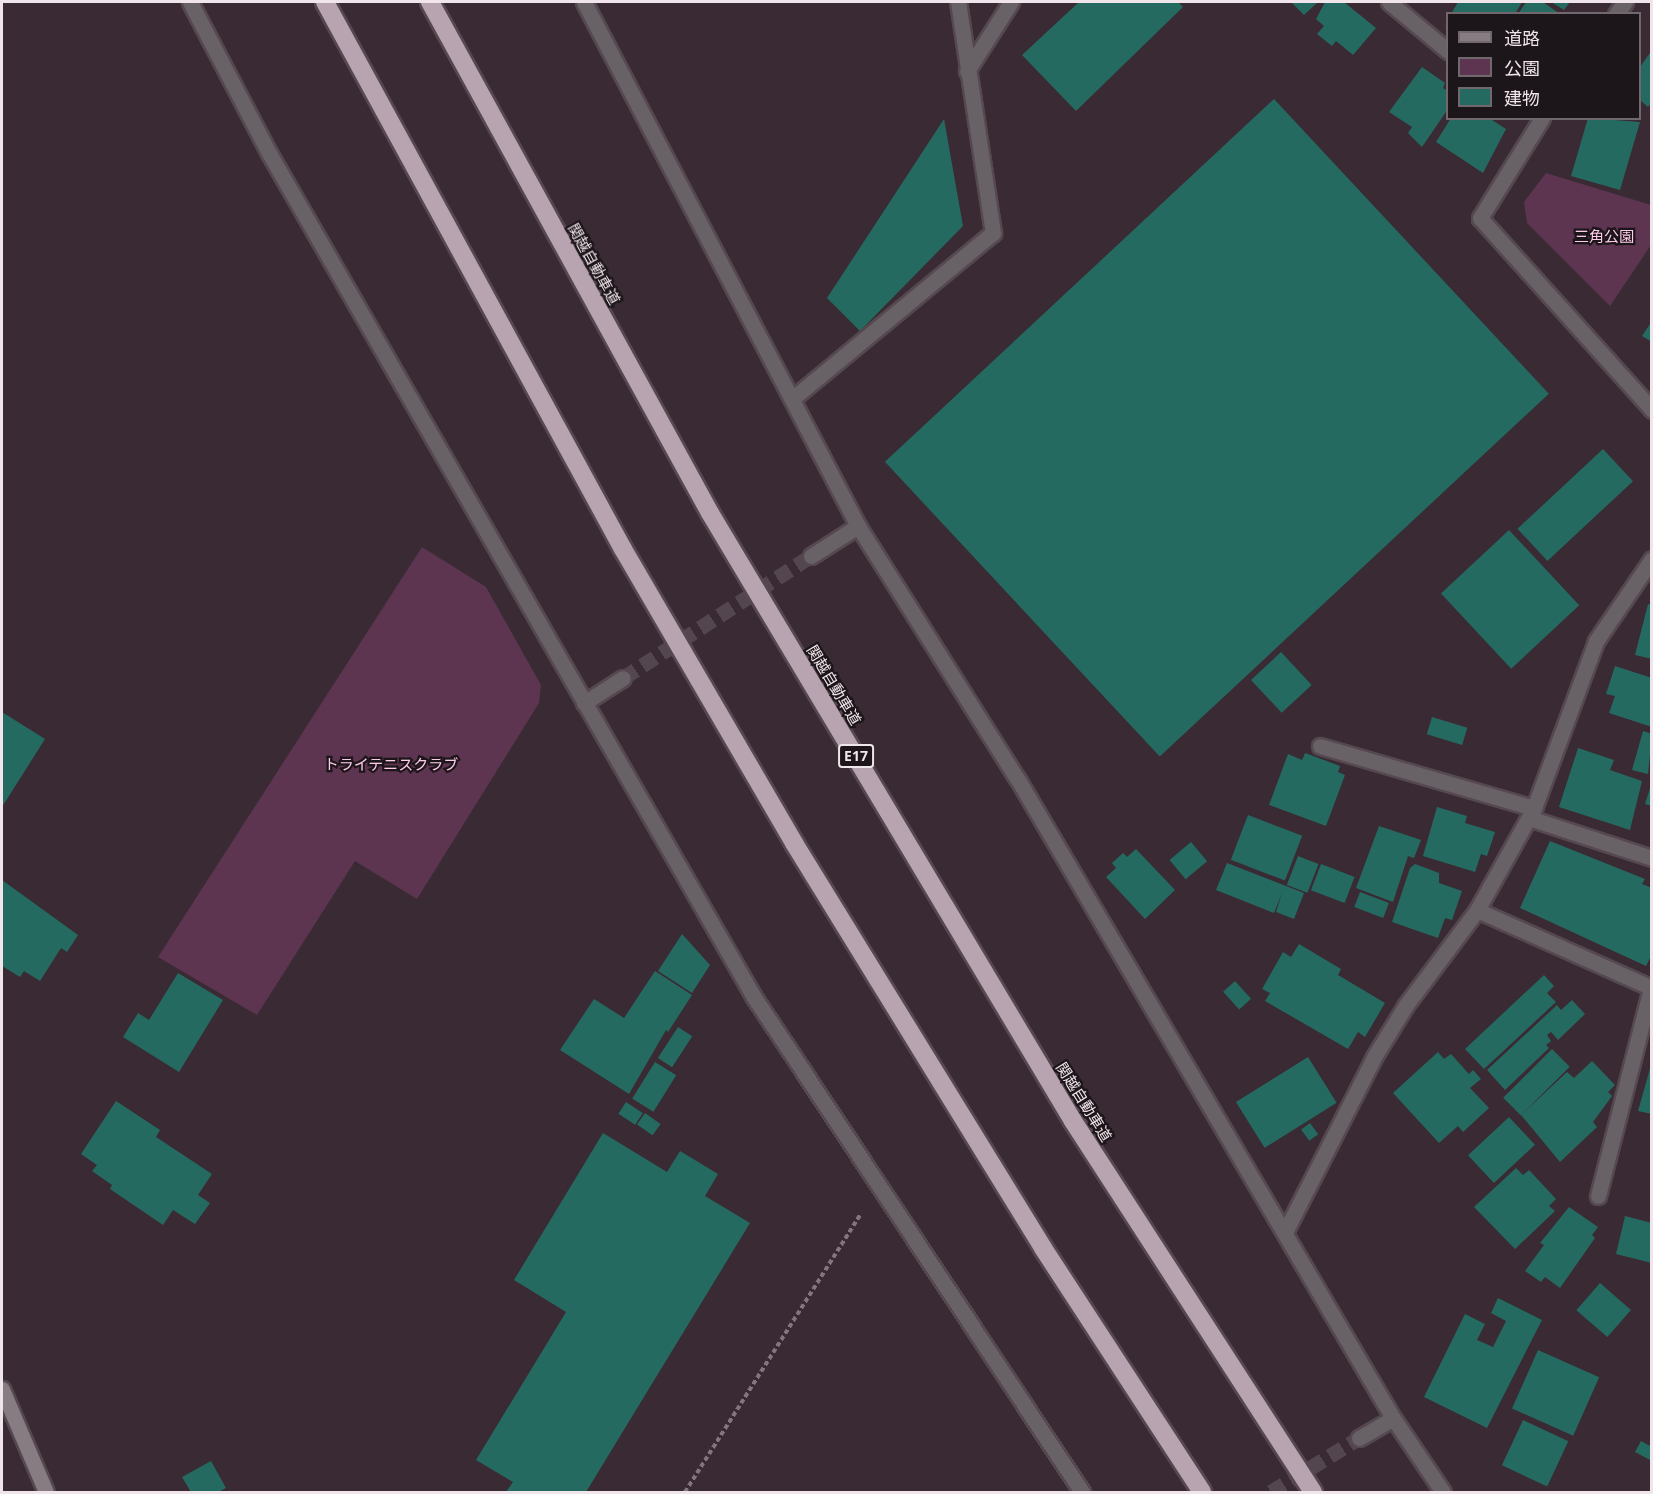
<!DOCTYPE html>
<html>
<head>
<meta charset="utf-8">
<style>
	body { margin:0 }
	#map { position:relative; width:1653px; height:1494px; overflow:hidden; background:#392a33; font-family:"Noto Sans","Noto Sans JP",sans-serif }
	div>[style] { position:absolute }
	.green>* { inset:0; background:#5d3550 }
	.building>* { inset:0; background:#256a61; transform-origin:0 0 }
	.street-tunnel>* { height:15px; margin-top:-7.5px; transform-origin:0; background:repeating-linear-gradient(90deg,#54464f 0 15px,transparent 0 23px) }
	.path>* { height:4px; margin-top:-2px; transform-origin:0; background:repeating-linear-gradient(90deg,#82757d 0 4.5px,transparent 0 7.5px) }
	.roads { filter:drop-shadow(2px 0 #564850) drop-shadow(-2px 0 #564850) drop-shadow(0 2px #564850) drop-shadow(0 -2px #564850) }
	.lane>* { height:15px; margin:-7.5px; padding:0 7.5px; transform-origin:7.5px; border-radius:7.5px; background:#686165 }
	.street>* { height:15px; margin:-7.5px; padding:0 7.5px; transform-origin:7.5px; border-radius:7.5px; background:#686165 }
	.secondary>* { height:15px; margin:-7.5px; padding:0 7.5px; transform-origin:7.5px; border-radius:7.5px; background:#887c83 }
	.highway>* { height:18px; margin:-9px; padding:0 9px; transform-origin:9px; border-radius:9px; background:#b7a4b0 }
	span { translate:-50% -50%; white-space:nowrap; text-align:center; line-height:1.15; -webkit-text-stroke:4.5px #1c1519; paint-order:stroke }
	.shield-label span { padding:2px 4px; background:#1c1519; border:2px solid; border-radius:4px; -webkit-text-stroke-width:0 }
	.shield-label { font-size:14px; color:#f0e5eb; font-weight:700 }
	.park-label { font-size:15px; color:#fecbea }
	.street-label { font-size:15px; color:#f0e5eb }
	.frame { position:absolute; inset:0; border:3px solid #f0e5eb; pointer-events:none }
	.legend { position:absolute; left:1446px; top:12px; width:195px; height:108px; box-sizing:border-box; background:#1c1519; border:2px solid #71686d; margin:0; padding:8px 10px; list-style:none; font-size:18px; color:#f0e5eb }
	.legend li { display:flex; align-items:center; gap:12px; height:30px }
	.legend b { width:30px; border:2px solid #71686d }
</style>
</head>
<body>
<div id="map">
	<div class="green">
		<div style="clip-path:polygon(1546px 173px,1651px 205px,1651px 245px,1610px 306px,1527px 223px,1524px 202px)"></div>
		<div style="clip-path:polygon(422px 547px,486px 587px,541px 685px,539px 703px,417px 899px,355px 861px,257px 1015px,158px 957px)"></div>
	</div>
	<div class="building">
		<div style="clip-path:polygon(1079px 2px,1178px 2px,1183px 7px,1076px 111px,1022px 55px)"></div>
		<div style="clip-path:polygon(1291px 2px,1318px 2px,1304px 15px)"></div>
		<div style="clip-path:polygon(1325px 2px,1344px 2px,1376px 28px,1353px 55px,1336px 41px,1332px 46px,1317px 34px,1324px 26px,1316px 19px)"></div>
		<div style="clip-path:polygon(1458px 2px,1522px 2px,1515px 14px,1451px 14px)"></div>
		<div style="clip-path:polygon(1526px 2px,1543px 2px,1560px 14px,1518px 14px)"></div>
		<div style="clip-path:polygon(1551px 2px,1570px 2px,1564px 10px)"></div>
		<div style="clip-path:polygon(1652px 50px,1652px 102px,1648px 107px,1640px 100px,1640px 67px)"></div>
		<div style="clip-path:polygon(1422px 67px,1445px 83px,1443px 88px,1448px 91px,1448px 109px,1422px 147px,1408px 133px,1412px 127px,1389px 112px)"></div>
		<div style="left:1274px;top:99px;width:403px;height:532px;rotate:47deg"></div>
		<div style="clip-path:polygon(1451px 118px,1489px 118px,1506px 129px,1483px 173px,1436px 142px)"></div>
		<div style="clip-path:polygon(1588px 118px,1640px 122px,1620px 190px,1571px 176px)"></div>
		<div style="clip-path:polygon(944px 119px,963px 226px,860px 331px,827px 298px)"></div>
		<div style="clip-path:polygon(1652px 321px,1652px 342px,1642px 336px)"></div>
		<div style="left:1603px;top:449px;width:44px;height:117px;rotate:47deg"></div>
		<div style="left:1509px;top:530px;width:103px;height:93px;rotate:47deg"></div>
		<div style="clip-path:polygon(1648px 604px,1652px 605px,1652px 659px,1635px 655px)"></div>
		<div style="left:1281px;top:652px;width:45px;height:41px;rotate:47deg"></div>
		<div style="clip-path:polygon(1615px 666px,1652px 678px,1652px 727px,1609px 713px,1615px 696px,1606px 694px)"></div>
		<div style="clip-path:polygon(2px 712px,45px 739px,2px 807px)"></div>
		<div style="left:1432px;top:717px;width:37px;height:18px;rotate:17deg"></div>
		<div style="clip-path:polygon(1643px 731px,1652px 734px,1648px 774px,1632px 770px)"></div>
		<div style="clip-path:polygon(1578px 748px,1614px 760px,1610px 770px,1642px 781px,1630px 830px,1559px 807px)"></div>
		<div style="clip-path:polygon(1305px 753px,1340px 766px,1338px 772px,1345px 775px,1326px 826px,1269px 805px,1288px 754px,1302px 760px)"></div>
		<div style="clip-path:polygon(1651px 785px,1652px 786px,1652px 806px,1645px 804px)"></div>
		<div style="clip-path:polygon(1437px 807px,1467px 816px,1465px 823px,1495px 832px,1487px 856px,1481px 854px,1475px 872px,1423px 856px)"></div>
		<div style="left:1248px;top:815px;width:58px;height:48px;rotate:21deg"></div>
		<div style="clip-path:polygon(1379px 826px,1421px 840px,1414px 858px,1408px 856px,1393px 902px,1356px 888px)"></div>
		<div style="clip-path:polygon(1550px 841px,1645px 879px,1642px 884px,1652px 888px,1652px 954px,1646px 966px,1520px 908px)"></div>
		<div style="left:1191px;top:842px;width:25px;height:28px;rotate:50deg"></div>
		<div style="clip-path:polygon(1136px 849px,1175px 890px,1145px 919px,1106px 877px,1116px 868px,1112px 863px,1123px 853px,1127px 857px)"></div>
		<div style="left:1298px;top:856px;width:22px;height:31px;rotate:21deg"></div>
		<div style="clip-path:polygon(1227px 863px,1304px 893px,1294px 919px,1276px 912px,1282px 893px,1274px 913px,1216px 890px)"></div>
		<div style="left:1321px;top:864px;width:36px;height:28px;rotate:21deg"></div>
		<div style="clip-path:polygon(1415px 864px,1439px 873px,1439px 883px,1462px 891px,1452px 920px,1445px 918px,1438px 938px,1392px 922px,1410px 868px)"></div>
		<div style="clip-path:polygon(2px 880px,78px 935px,67px 952px,61px 948px,40px 981px,24px 971px,20px 977px,2px 966px)"></div>
		<div style="left:1360px;top:892px;width:31px;height:16px;rotate:21deg"></div>
		<div style="clip-path:polygon(682px 934px,710px 965px,692px 993px,658px 971px)"></div>
		<div style="clip-path:polygon(1299px 944px,1341px 969px,1338px 975px,1385px 1003px,1365px 1037px,1358px 1032px,1348px 1049px,1265px 1001px,1270px 993px,1262px 989px,1283px 952px,1291px 957px)"></div>
		<div style="clip-path:polygon(655px 971px,692px 995px,668px 1032px,666px 1030px,629px 1094px,560px 1050px,594px 999px,624px 1018px)"></div>
		<div style="clip-path:polygon(178px 973px,223px 1000px,179px 1072px,123px 1037px,138px 1013px,149px 1020px)"></div>
		<div style="clip-path:polygon(1544px 975px,1554px 986px,1547px 993px,1556px 1002px,1484px 1069px,1465px 1049px)"></div>
		<div style="left:1235px;top:981px;width:24px;height:16px;rotate:48deg"></div>
		<div style="clip-path:polygon(1572px 1000px,1585px 1014px,1558px 1040px,1551px 1032px,1547px 1035px,1551px 1041px,1546px 1045px,1549px 1048px,1505px 1090px,1487px 1070px,1557px 1005px,1561px 1010px)"></div>
		<div style="left:678px;top:1027px;width:17px;height:37px;rotate:33deg"></div>
		<div style="left:1552px;top:1049px;width:25px;height:69px;rotate:45deg"></div>
		<div style="clip-path:polygon(1438px 1052px,1444px 1059px,1451px 1054px,1469px 1074px,1473px 1070px,1481px 1079px,1470px 1088px,1489px 1108px,1463px 1132px,1458px 1126px,1439px 1143px,1393px 1093px)"></div>
		<div style="left:1308px;top:1057px;width:54px;height:85px;rotate:58deg"></div>
		<div style="clip-path:polygon(1592px 1061px,1615px 1085px,1608px 1092px,1612px 1096px,1593px 1122px,1597px 1127px,1560px 1162px,1521px 1115px,1567px 1072px,1574px 1078px)"></div>
		<div style="left:655px;top:1062px;width:25px;height:43px;rotate:32deg"></div>
		<div style="clip-path:polygon(1651px 1065px,1652px 1065px,1652px 1114px,1638px 1111px)"></div>
		<div style="clip-path:polygon(116px 1101px,160px 1130px,156px 1137px,212px 1174px,198px 1195px,210px 1203px,195px 1224px,173px 1210px,163px 1225px,110px 1189px,112px 1185px,92px 1171px,97px 1165px,81px 1154px)"></div>
		<div style="left:626px;top:1102px;width:20px;height:14px;rotate:33deg"></div>
		<div style="left:645px;top:1113px;width:19px;height:14px;rotate:35deg"></div>
		<div style="left:1509px;top:1117px;width:38px;height:56px;rotate:47deg"></div>
		<div style="left:1310px;top:1123px;width:14px;height:11px;rotate:54deg"></div>
		<div style="clip-path:polygon(603px 1133px,667px 1172px,680px 1151px,718px 1174px,705px 1196px,750px 1223px,586px 1492px,506px 1492px,513px 1482px,476px 1460px,566px 1312px,514px 1280px)"></div>
		<div style="clip-path:polygon(1516px 1168px,1523px 1175px,1529px 1170px,1556px 1199px,1549px 1206px,1555px 1211px,1515px 1249px,1474px 1207px)"></div>
		<div style="clip-path:polygon(1569px 1207px,1598px 1227px,1592px 1235px,1595px 1238px,1560px 1288px,1545px 1277px,1541px 1282px,1525px 1271px,1544px 1245px,1540px 1243px)"></div>
		<div style="clip-path:polygon(1625px 1216px,1652px 1223px,1652px 1263px,1616px 1254px)"></div>
		<div style="left:1600px;top:1283px;width:41px;height:36px;rotate:41deg"></div>
		<div style="clip-path:polygon(1498px 1298px,1542px 1320px,1487px 1428px,1424px 1397px,1465px 1314px,1485px 1324px,1477px 1340px,1493px 1347px,1506px 1321px,1491px 1313px)"></div>
		<div style="left:1538px;top:1350px;width:67px;height:64px;rotate:24deg"></div>
		<div style="left:1523px;top:1420px;width:50px;height:50px;rotate:25deg"></div>
		<div style="clip-path:polygon(1641px 1441px,1652px 1447px,1652px 1461px,1635px 1452px)"></div>
		<div style="clip-path:polygon(211px 1461px,226px 1488px,218px 1492px,191px 1492px,182px 1477px)"></div>
	</div>
	<div class="street-tunnel">
		<div style="left:623px;top:678px;width:224px;rotate:-33deg"></div>
		<div style="left:1271px;top:1492px;width:103px;rotate:-31.5deg"></div>
	</div>
	<div class="path">
		<div style="left:685px;top:1492px;width:329px;rotate:-57.7deg"></div>
	</div>
	<div class="roads">
		<div class="lane">
			<div style="left:1389px;top:2px;width:77px;rotate:39.7deg"></div>
			<div style="left:1320px;top:746px;width:223px;rotate:16.2deg"></div>
			<div style="left:1477px;top:910px;width:192px;rotate:24deg"></div>
			<div style="left:1598px;top:1196px;width:215px;rotate:-75.7deg"></div>
		</div>
		<div class="street">
			<div style="left:190px;top:2px;width:170px;rotate:62.4deg"></div>
			<div style="left:269px;top:153px;width:973px;rotate:60.12deg"></div>
			<div style="left:754px;top:997px;width:594px;rotate:56.47deg"></div>
			<div style="left:584px;top:2px;width:591px;rotate:62.39deg"></div>
			<div style="left:858px;top:526px;width:298px;rotate:57.8deg"></div>
			<div style="left:1017px;top:778px;width:742px;rotate:59.57deg"></div>
			<div style="left:1393px;top:1418px;width:89px;rotate:56deg"></div>
			<div style="left:1616px;top:14px;width:15px;rotate:-53deg"></div>
			<div style="left:967px;top:71px;width:82px;rotate:-57.5deg"></div>
			<div style="left:1542px;top:118px;width:118px;rotate:121.8deg"></div>
			<div style="left:1480px;top:218px;width:258px;rotate:48.1deg"></div>
			<div style="left:792px;top:399px;width:261px;rotate:-39.6deg"></div>
			<div style="left:993px;top:233px;width:234px;rotate:-98.6deg"></div>
			<div style="left:811px;top:556px;width:56px;rotate:-32.6deg"></div>
			<div style="left:584px;top:703px;width:46px;rotate:-32.7deg"></div>
			<div style="left:1529px;top:818px;width:129px;rotate:18deg"></div>
			<div style="left:1285px;top:1232px;width:196px;rotate:-63deg"></div>
			<div style="left:1374px;top:1057px;width:61px;rotate:-58.4deg"></div>
			<div style="left:1406px;top:1005px;width:119px;rotate:-53.2deg"></div>
			<div style="left:1477px;top:910px;width:117px;rotate:-60.8deg"></div>
			<div style="left:1534px;top:808px;width:178px;rotate:-69.6deg"></div>
			<div style="left:1596px;top:641px;width:99px;rotate:-55.7deg"></div>
			<div style="left:1359px;top:1438px;width:39px;rotate:-30deg"></div>
		</div>
		<div class="secondary">
			<div style="left:2px;top:1389px;width:112px;rotate:66.9deg"></div>
		</div>
		<div class="highway">
			<div style="left:325px;top:2px;width:623px;rotate:61.42deg"></div>
			<div style="left:623px;top:549px;width:340px;rotate:59.8deg"></div>
			<div style="left:794px;top:843px;width:475px;rotate:58.4deg"></div>
			<div style="left:1043px;top:1248px;width:291px;rotate:56.9deg"></div>
			<div style="left:430px;top:2px;width:583px;rotate:61.28deg"></div>
			<div style="left:710px;top:513px;width:708px;rotate:59.16deg"></div>
			<div style="left:1073px;top:1121px;width:442px;rotate:57.1deg"></div>
		</div>
	</div>
	<div class="shield-label">
		<span style="left:856px;top:756px">E17</span>
	</div>
	<div class="park-label">
		<span style="left:1604px;top:237px">三角公園</span>
		<span style="left:391px;top:765px">トライテニスクラブ</span>
	</div>
	<div class="street-label">
		<span style="left:594px;top:264px;rotate:61deg">関越自動車道</span>
		<span style="left:834px;top:685px;rotate:59deg">関越自動車道</span>
		<span style="left:1084px;top:1102px;rotate:58deg">関越自動車道</span>
	</div>
	<div class="frame"></div>
	<ul class="legend">
	<li><b style="height:8px;background:#887c83"></b>道路</li>
	<li><b style="height:16px;background:#5d3550"></b>公園</li>
	<li><b style="height:16px;background:#256a61"></b>建物</li>
	</ul>
</div>
</body>
</html>
